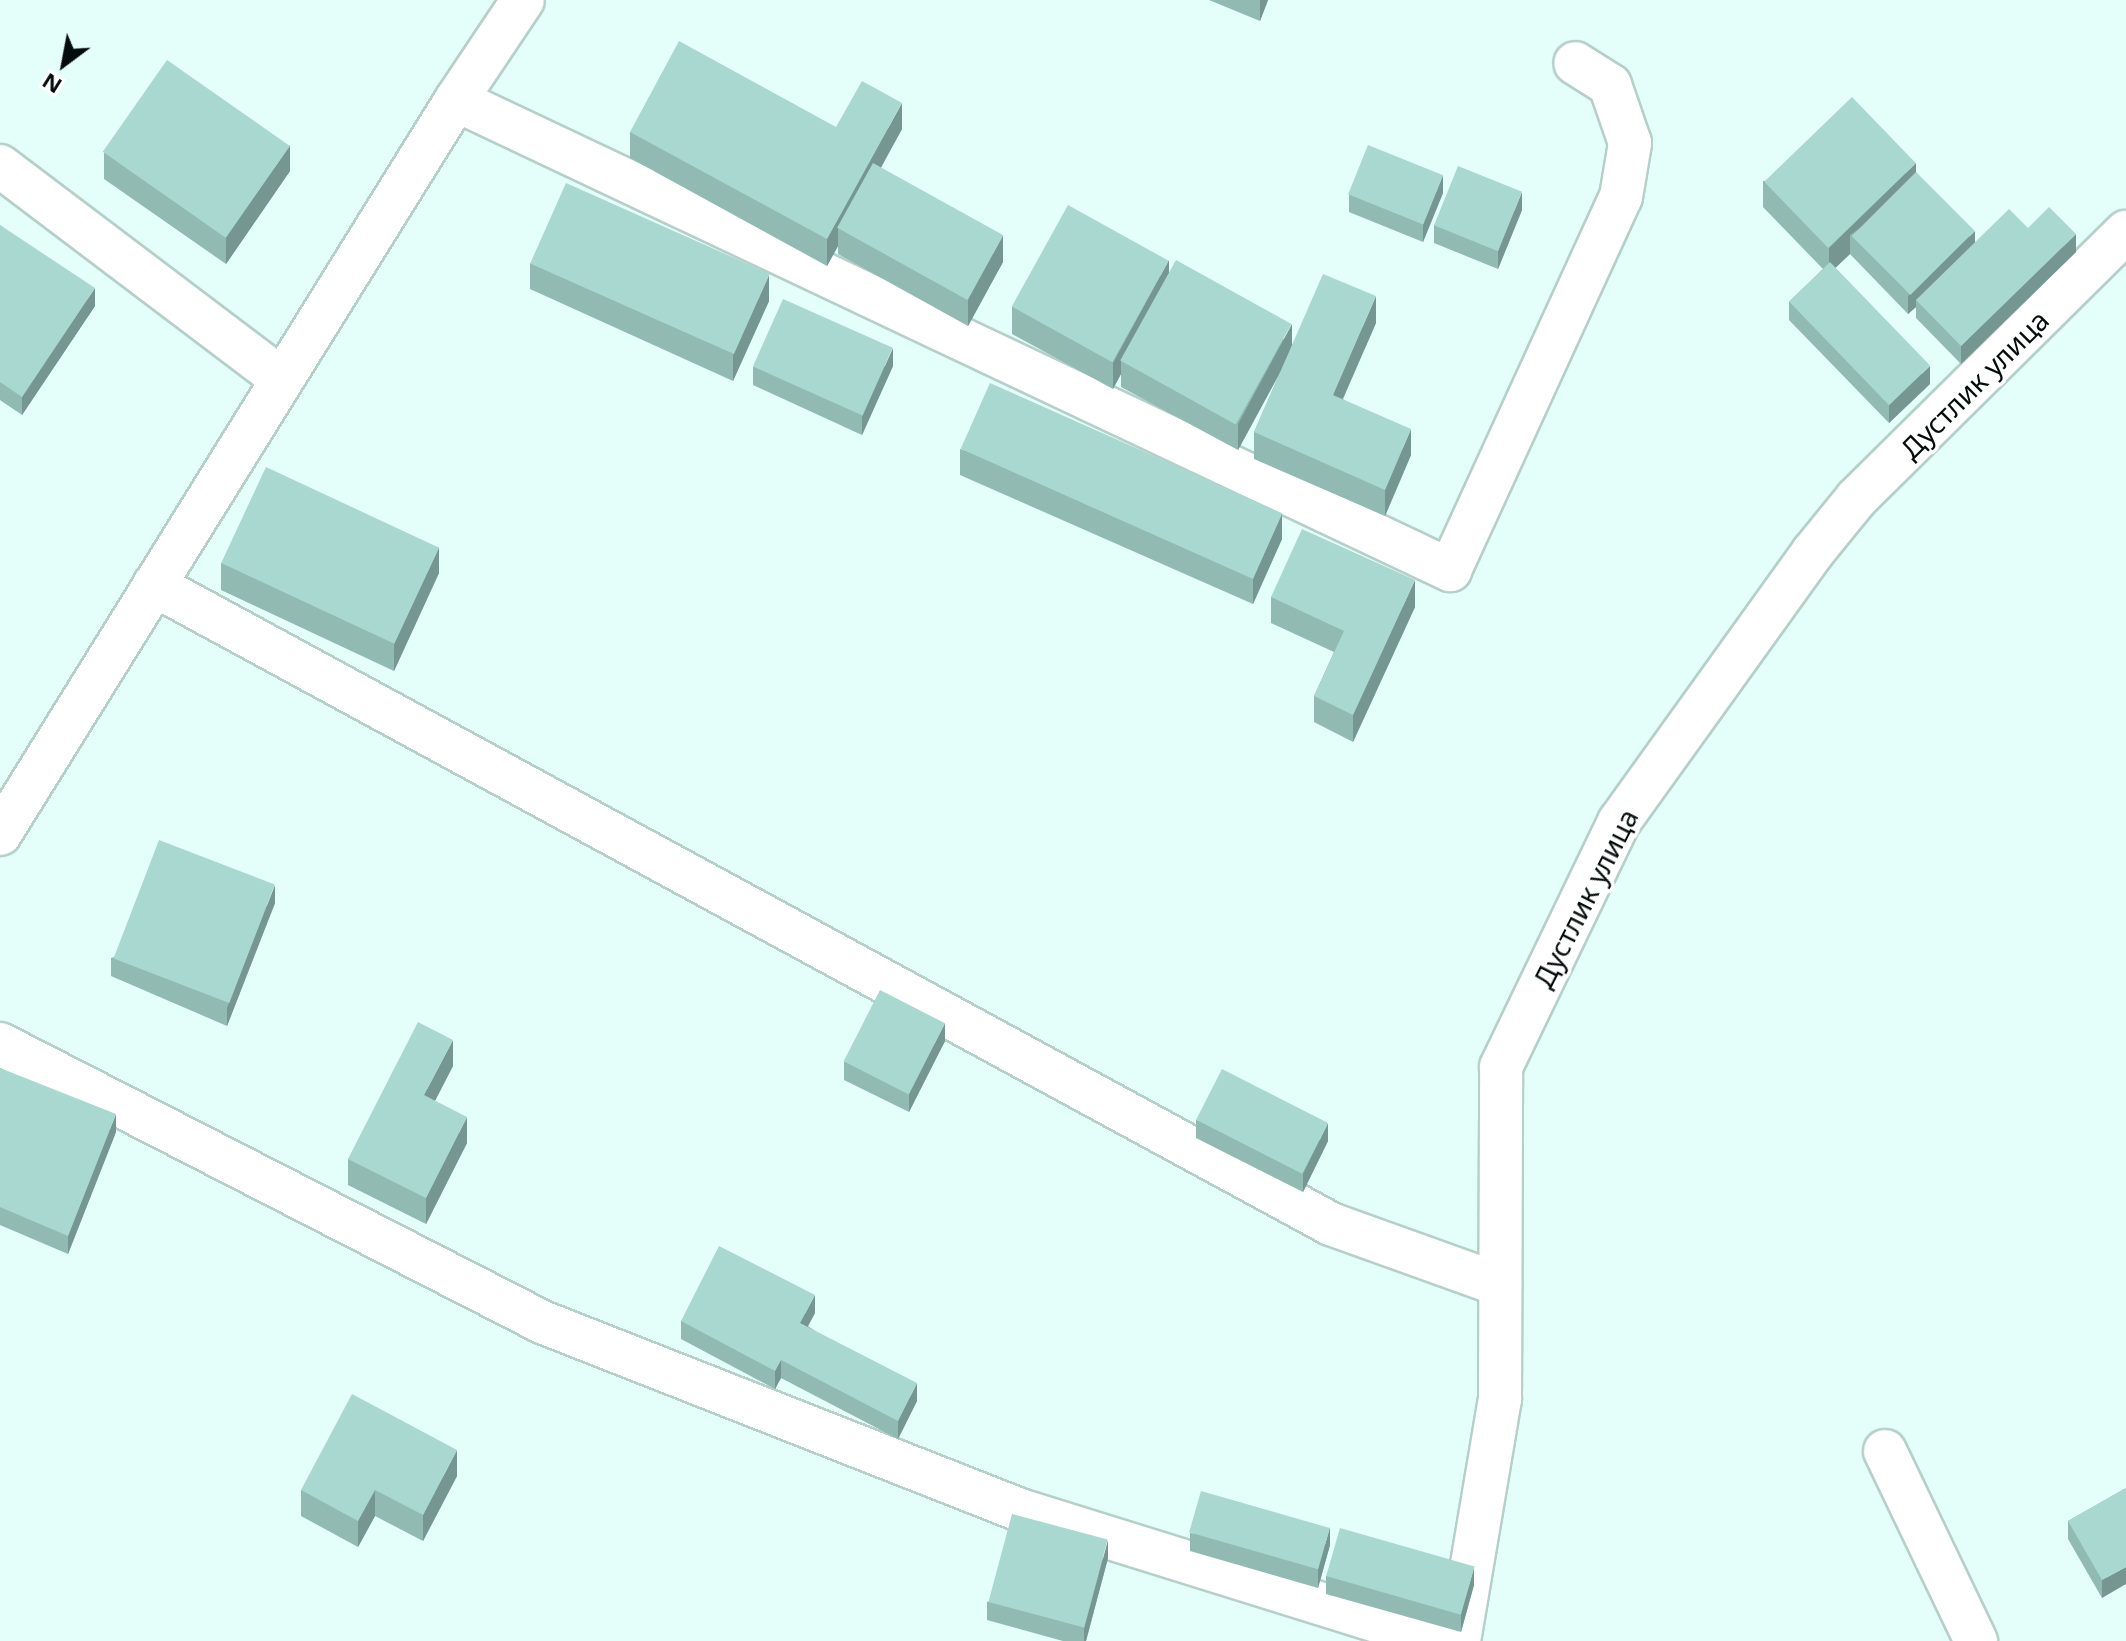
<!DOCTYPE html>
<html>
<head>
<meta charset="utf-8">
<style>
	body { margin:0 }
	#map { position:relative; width:2126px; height:1641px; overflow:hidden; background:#e4fef9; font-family:"Noto Sans",sans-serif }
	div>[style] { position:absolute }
	.roads { filter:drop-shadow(2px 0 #b5cfc9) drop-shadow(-2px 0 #b5cfc9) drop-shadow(0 2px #b5cfc9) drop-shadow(0 -2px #b5cfc9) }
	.minor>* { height:42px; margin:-21px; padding:0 21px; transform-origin:21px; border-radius:21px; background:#fff }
	.wall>* { inset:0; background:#90bab2 }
	.shaded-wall>* { inset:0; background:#769791 }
	.building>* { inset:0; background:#a8d8cf; transform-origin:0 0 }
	span { translate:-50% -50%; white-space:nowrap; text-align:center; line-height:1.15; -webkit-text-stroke:7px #fff; paint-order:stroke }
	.street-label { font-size:28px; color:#050d0c }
	.north { position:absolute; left:24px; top:24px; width:80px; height:80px; -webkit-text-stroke:6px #fff; paint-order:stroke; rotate:212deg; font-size:22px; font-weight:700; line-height:32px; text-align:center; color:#050d0c }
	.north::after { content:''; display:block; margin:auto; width:28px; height:36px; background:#050d0c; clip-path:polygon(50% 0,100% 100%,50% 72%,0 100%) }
</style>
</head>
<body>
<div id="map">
	<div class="roads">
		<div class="minor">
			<div style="left:456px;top:100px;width:1100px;rotate:25.31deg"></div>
			<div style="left:1450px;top:570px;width:410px;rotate:-65.4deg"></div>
			<div style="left:1621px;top:197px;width:55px;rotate:-80.5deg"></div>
			<div style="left:1630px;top:143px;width:61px;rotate:-109deg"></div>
			<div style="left:1610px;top:85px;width:41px;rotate:-147.8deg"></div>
			<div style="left:0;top:166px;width:353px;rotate:37.1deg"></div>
			<div style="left:154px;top:585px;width:1339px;rotate:28.5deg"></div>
			<div style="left:1331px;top:1224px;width:180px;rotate:19.8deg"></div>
			<div style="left:0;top:834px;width:864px;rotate:-58.15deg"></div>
			<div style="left:456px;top:100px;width:120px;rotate:-56.2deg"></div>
			<div style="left:0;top:1044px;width:609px;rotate:27.15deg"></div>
			<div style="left:542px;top:1322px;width:514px;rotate:21.47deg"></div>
			<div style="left:1020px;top:1510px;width:440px;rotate:17.3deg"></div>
			<div style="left:1885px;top:1451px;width:211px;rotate:64.4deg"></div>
			<div style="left:1459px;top:1641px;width:245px;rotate:-80.4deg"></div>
			<div style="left:1500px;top:1399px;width:332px;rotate:-89.8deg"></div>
			<div style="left:1501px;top:1067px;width:272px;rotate:-64.3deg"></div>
			<div style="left:1619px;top:822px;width:332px;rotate:-54.3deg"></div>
			<div style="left:1813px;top:552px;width:68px;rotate:-50.9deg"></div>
			<div style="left:1856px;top:499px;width:380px;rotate:-44.7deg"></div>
		</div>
	</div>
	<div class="wall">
		<div style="clip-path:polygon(1209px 0,1268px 0,1260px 21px)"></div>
		<div style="clip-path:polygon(836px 127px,902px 129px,881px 168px,1003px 262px,968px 326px,838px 254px,838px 246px,827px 266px,630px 158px,630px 132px)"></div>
		<div style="clip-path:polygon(104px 153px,290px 171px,226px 264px,104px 179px)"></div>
		<div style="clip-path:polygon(1916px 172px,1975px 243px,2028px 228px,2076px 252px,1961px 364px,1916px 318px,1916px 307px,1908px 314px,1850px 254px,1835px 268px,1930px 384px,1889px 423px,1789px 320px,1789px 302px,1823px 269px,1763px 207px,1763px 181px)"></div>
		<div style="clip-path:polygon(1443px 193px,1423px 242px,1349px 212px,1349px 194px)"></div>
		<div style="clip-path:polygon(1522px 210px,1498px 269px,1434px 243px,1434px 225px)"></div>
		<div style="clip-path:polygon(0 225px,95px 306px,22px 415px,0 400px)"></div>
		<div style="clip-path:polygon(530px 263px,769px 301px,733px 381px,530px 289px)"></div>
		<div style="clip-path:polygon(1169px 274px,1292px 344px,1376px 323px,1343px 399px,1411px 455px,1385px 516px,1254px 459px,1254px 432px,1279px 375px,1238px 450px,1121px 387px,1121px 374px,1113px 389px,1012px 334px,1012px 307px)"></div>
		<div style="clip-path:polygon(893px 366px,862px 435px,753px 385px,753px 367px)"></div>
		<div style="clip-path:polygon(960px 449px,1282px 539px,1253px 604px,960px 475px)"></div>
		<div style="clip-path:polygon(221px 563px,439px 573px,394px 671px,221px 590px)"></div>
		<div style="clip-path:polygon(1271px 597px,1415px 607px,1353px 742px,1314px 722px,1314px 696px,1334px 652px,1271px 623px)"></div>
		<div style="clip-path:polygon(275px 903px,227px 1026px,111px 976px,111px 958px)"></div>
		<div style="clip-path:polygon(945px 1041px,909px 1112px,844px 1080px,844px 1062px)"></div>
		<div style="clip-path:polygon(453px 1066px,435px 1101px,467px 1143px,426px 1224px,348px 1185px,348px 1159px)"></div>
		<div style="clip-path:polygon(0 1068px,116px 1132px,68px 1254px,0 1225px)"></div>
		<div style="clip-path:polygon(1196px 1120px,1328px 1141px,1303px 1192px,1196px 1138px)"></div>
		<div style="clip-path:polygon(815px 1313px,808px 1326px,917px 1401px,898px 1439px,781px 1378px,775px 1389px,681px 1339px,681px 1321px)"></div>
		<div style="clip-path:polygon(457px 1476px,423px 1541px,375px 1516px,358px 1547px,301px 1516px,301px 1490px)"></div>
		<div style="clip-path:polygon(2126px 1488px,2102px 1598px,2068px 1539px,2068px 1521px)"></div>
		<div style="clip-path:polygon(1190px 1533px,1330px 1545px,1318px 1588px,1190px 1551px)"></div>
		<div style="clip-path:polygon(1108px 1558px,1086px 1641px,1063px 1641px,987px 1620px,987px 1602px)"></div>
		<div style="clip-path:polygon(1326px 1576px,1474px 1585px,1461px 1632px,1326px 1594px)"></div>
	</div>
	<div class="shaded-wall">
		<div style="clip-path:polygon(1260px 0,1268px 0,1260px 21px)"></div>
		<div style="clip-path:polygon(902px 103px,902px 129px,845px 232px,838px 228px,838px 246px,827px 266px,827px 239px)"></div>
		<div style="clip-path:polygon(290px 145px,290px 171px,226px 264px,226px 238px)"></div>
		<div style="clip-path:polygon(1916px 163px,1916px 190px,1850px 235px,1850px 254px,1829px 274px,1829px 248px)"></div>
		<div style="clip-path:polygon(1443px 175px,1443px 193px,1423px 242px,1423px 224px)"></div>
		<div style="clip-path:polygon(1522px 192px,1522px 210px,1498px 269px,1498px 251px)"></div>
		<div style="clip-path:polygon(1975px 231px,1975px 249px,1916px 300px,1916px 307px,1908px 314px,1908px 296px)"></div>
		<div style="clip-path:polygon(2076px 234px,2076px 252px,1961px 364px,1961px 346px)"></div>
		<div style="clip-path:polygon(1003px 235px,1003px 262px,968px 326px,968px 300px)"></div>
		<div style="clip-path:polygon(1169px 260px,1169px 287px,1121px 361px,1121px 374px,1113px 389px,1113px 363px)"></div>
		<div style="clip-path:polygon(769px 275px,769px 301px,733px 381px,733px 355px)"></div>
		<div style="clip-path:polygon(95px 288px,95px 306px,22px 415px,22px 397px)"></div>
		<div style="clip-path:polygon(1376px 296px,1376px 323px,1333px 421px,1333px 395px)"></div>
		<div style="clip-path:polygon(1292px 324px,1292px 350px,1238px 450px,1238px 424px)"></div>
		<div style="clip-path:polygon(893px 348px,893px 366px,862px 435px,862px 417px)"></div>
		<div style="clip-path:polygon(1930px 366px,1930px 384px,1889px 423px,1889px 405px)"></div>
		<div style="clip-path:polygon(1411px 429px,1411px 455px,1385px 516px,1385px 490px)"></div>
		<div style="clip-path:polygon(1282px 513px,1282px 539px,1253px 604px,1253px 578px)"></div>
		<div style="clip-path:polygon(439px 547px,439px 573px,394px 671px,394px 644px)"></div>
		<div style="clip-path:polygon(1415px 580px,1415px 607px,1353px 742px,1353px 715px)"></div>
		<div style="clip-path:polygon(275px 885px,275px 903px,227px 1026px,227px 1008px)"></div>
		<div style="clip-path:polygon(945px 1023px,945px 1041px,909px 1112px,909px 1094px)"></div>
		<div style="clip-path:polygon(453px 1040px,453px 1066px,424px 1122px,424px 1095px)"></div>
		<div style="clip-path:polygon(116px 1114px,116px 1132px,68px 1254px,68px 1236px)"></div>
		<div style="clip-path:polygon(467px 1117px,467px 1143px,426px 1224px,426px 1198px)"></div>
		<div style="clip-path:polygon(1328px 1123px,1328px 1141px,1303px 1192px,1303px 1174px)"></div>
		<div style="clip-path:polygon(815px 1295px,815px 1313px,800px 1341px,800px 1323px)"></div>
		<div style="clip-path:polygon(781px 1360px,781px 1378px,775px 1389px,775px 1371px)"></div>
		<div style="clip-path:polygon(917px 1383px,917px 1401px,898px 1439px,898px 1421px)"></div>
		<div style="clip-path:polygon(457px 1450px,457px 1476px,423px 1541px,423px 1515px)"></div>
		<div style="clip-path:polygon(375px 1490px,375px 1516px,358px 1547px,358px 1521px)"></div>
		<div style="clip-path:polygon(1330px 1527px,1330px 1545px,1318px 1588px,1318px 1570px)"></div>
		<div style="clip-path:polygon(1108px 1540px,1108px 1558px,1086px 1641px,1084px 1641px,1084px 1629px)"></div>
		<div style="clip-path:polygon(1474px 1567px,1474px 1585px,1461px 1632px,1461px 1614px)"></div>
		<div style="clip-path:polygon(2126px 1567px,2126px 1584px,2102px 1598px,2102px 1580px)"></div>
	</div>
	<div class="building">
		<div style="clip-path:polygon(679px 41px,836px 127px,862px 81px,902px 103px,827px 239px,630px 132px)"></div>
		<div style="left:167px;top:60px;width:150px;height:112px;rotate:35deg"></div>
		<div style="left:1852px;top:97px;width:92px;height:122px;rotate:46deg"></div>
		<div style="left:1368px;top:145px;width:81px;height:53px;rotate:22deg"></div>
		<div style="left:873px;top:163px;width:149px;height:74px;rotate:29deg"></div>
		<div style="left:1458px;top:166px;width:69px;height:64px;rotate:22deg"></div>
		<div style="left:1916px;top:172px;width:83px;height:91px;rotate:45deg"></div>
		<div style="left:566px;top:183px;width:223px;height:88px;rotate:24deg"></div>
		<div style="left:1068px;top:205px;width:115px;height:116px;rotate:29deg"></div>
		<div style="clip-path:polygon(2049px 207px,2076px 234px,1961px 346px,1916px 300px,2009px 209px,2028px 228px)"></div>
		<div style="clip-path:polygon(0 225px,95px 288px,22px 397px,0 382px)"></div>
		<div style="left:1176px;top:260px;width:132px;height:115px;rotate:29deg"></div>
		<div style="left:1830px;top:262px;width:144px;height:57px;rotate:46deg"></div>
		<div style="clip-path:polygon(1323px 274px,1376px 296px,1333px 395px,1411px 429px,1385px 490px,1254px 432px)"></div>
		<div style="left:783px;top:299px;width:120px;height:74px;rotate:24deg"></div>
		<div style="left:990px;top:383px;width:320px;height:72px;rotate:24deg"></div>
		<div style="left:266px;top:467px;width:191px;height:106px;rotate:25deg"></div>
		<div style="clip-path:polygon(1302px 529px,1415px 580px,1353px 715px,1314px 696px,1344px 631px,1271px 597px)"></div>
		<div style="left:159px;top:840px;width:124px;height:127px;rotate:21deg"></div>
		<div style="left:880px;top:990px;width:73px;height:80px;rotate:27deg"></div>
		<div style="clip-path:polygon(418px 1022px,453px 1040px,424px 1095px,467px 1117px,426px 1198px,348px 1159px)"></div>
		<div style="clip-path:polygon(0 1068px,116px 1114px,68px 1236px,0 1207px)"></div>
		<div style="left:1222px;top:1069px;width:119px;height:57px;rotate:27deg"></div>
		<div style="clip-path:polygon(719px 1246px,815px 1295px,800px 1323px,917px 1383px,898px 1421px,781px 1360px,775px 1371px,681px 1321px)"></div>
		<div style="clip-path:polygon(352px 1394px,457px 1450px,423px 1515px,375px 1490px,358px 1521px,301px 1490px)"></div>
		<div style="clip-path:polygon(2126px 1488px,2126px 1567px,2102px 1580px,2068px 1521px)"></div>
		<div style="left:1201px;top:1491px;width:134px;height:43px;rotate:16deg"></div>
		<div style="left:1012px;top:1514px;width:99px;height:91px;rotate:15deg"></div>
		<div style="left:1340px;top:1528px;width:140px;height:50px;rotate:16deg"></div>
	</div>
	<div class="street-label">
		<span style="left:1974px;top:384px;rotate:-45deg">Дустлик улица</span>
		<span style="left:1585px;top:898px;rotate:-63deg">Дустлик улица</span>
	</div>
	<div class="north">N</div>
</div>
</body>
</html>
